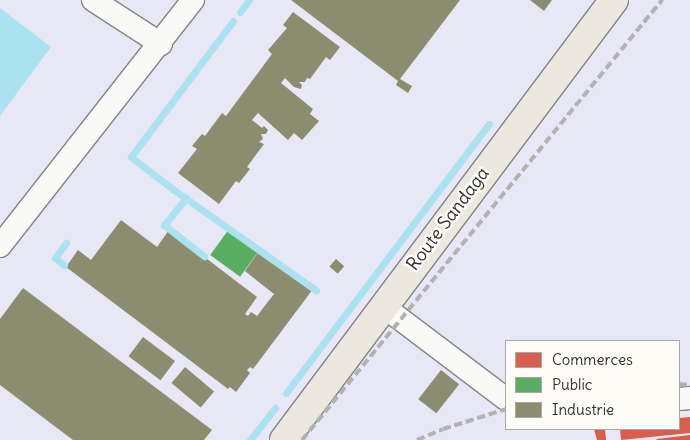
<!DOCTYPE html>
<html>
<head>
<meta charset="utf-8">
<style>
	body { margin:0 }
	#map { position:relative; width:690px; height:440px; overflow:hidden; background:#efeff4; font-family:Delius,sans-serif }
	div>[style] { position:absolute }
	.built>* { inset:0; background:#e8e7f6 }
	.water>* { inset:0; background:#abe2ef }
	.shops>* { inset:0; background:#d6604d }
	.public>* { inset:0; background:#5aae61; transform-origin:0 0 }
	.industry>* { inset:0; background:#8c8c6e; transform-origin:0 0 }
	.stream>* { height:7px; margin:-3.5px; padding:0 3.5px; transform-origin:3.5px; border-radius:3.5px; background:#abe2ef }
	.roads { filter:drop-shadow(1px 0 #838385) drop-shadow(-1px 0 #838385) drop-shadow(0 1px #838385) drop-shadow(0 -1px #838385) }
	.minor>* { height:22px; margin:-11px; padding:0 11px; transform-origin:11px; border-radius:11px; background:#f9f9f8 }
	.major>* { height:28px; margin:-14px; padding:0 14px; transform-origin:14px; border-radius:14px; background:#ece8dd }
	.rail>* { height:4px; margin-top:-2px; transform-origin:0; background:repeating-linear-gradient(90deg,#b3b2b2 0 8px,transparent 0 12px) }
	span { translate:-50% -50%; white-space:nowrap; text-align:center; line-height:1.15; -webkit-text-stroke:5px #fdfcf7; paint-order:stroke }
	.street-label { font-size:18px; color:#2b2b2b }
	.legend { position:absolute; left:505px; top:340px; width:175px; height:90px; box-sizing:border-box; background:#fdfcf7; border:1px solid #a9a8a5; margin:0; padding:6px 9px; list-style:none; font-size:15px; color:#2b2b2b }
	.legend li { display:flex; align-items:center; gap:10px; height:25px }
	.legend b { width:25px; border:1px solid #a9a8a5 }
</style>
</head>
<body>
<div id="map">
	<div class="built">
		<div style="clip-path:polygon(evenodd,0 0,690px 0,690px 440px,0 440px,0 116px,51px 47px,0 8px,0 0,506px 341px,679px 341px,679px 429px,506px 429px,506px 341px)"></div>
	</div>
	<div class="water">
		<div style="clip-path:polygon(0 8px,51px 47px,0 116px)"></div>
	</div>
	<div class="shops">
		<div style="clip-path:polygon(690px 417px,690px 433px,621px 440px,620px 429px,679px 429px,679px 418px)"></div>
		<div style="clip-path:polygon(594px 429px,605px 429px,606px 440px,597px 440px)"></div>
		<div style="clip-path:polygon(690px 435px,690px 440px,657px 440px,656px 439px)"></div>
	</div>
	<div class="public">
		<div style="left:229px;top:229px;width:37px;height:32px;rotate:36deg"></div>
	</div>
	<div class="industry">
		<div style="clip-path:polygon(291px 0,460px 0,400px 79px,412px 86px,408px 93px,396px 85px,398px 81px)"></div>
		<div style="clip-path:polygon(530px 0,552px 0,544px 11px)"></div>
		<div style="clip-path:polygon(293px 12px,340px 47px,330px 60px,326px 57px,310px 79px,307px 78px,305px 82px,299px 82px,302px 85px,301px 89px,294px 87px,285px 78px,281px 83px,313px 109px,310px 114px,319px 121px,302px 140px,294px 133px,288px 140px,258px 113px,252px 120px,262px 128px,264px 126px,268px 130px,266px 134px,261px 134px,263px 139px,259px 142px,264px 144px,247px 167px,250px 169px,239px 183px,236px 181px,219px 204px,178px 173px,197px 149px,192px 146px,202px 134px,205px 136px,222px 113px,226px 116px,272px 54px,268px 50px,287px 28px,283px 25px)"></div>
		<div style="clip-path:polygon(121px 220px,157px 247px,169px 230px,257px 297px,245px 314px,248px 316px,251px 312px,257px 316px,274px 294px,245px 271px,259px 251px,313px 289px,253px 369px,250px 367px,247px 370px,250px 373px,236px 392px,230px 387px,228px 389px,66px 267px,78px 250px,91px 260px)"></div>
		<div style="left:336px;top:259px;width:11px;height:10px;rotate:41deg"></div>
		<div style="clip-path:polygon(23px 288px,212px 430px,204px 440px,73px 440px,0 385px,0 319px)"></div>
		<div style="left:143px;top:337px;width:40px;height:24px;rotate:37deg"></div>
		<div style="left:185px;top:367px;width:38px;height:21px;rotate:40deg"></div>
		<div style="left:441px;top:370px;width:23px;height:37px;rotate:38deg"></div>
	</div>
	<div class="stream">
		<div style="left:240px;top:12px;width:15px;rotate:-53deg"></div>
		<div style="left:233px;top:21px;width:170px;rotate:126.9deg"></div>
		<div style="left:131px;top:157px;width:54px;rotate:37.5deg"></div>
		<div style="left:174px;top:190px;width:174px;rotate:35.2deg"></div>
		<div style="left:186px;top:198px;width:35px;rotate:129deg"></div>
		<div style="left:164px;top:225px;width:51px;rotate:37.8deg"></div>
		<div style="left:64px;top:265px;width:11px;rotate:-142deg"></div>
		<div style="left:55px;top:258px;width:19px;rotate:-54deg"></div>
		<div style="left:286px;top:393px;width:337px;rotate:-53deg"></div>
		<div style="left:250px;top:440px;width:41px;rotate:-52deg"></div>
	</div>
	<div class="roads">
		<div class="minor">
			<div style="left:93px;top:0;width:81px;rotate:32.9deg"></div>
			<div style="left:0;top:246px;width:313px;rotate:-51.9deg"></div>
			<div style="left:383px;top:306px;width:154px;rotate:37.1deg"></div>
			<div style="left:679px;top:399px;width:11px;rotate:-5deg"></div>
		</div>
		<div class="major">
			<div style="left:284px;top:440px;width:550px;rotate:-53.13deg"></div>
		</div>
	</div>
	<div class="rail">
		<div style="left:679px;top:384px;width:11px;rotate:5deg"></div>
		<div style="left:302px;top:440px;width:569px;rotate:-50.71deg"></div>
		<div style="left:417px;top:440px;width:28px;rotate:-23deg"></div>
		<div style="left:443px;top:429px;width:66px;rotate:-17.6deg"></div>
	</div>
	<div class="street-label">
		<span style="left:448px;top:219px;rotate:-53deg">Route Sandaga</span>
	</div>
	<ul class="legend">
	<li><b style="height:14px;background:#d6604d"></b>Commerces</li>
	<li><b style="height:14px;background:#5aae61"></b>Public</li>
	<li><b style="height:14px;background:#8c8c6e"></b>Industrie</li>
	</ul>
</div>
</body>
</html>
